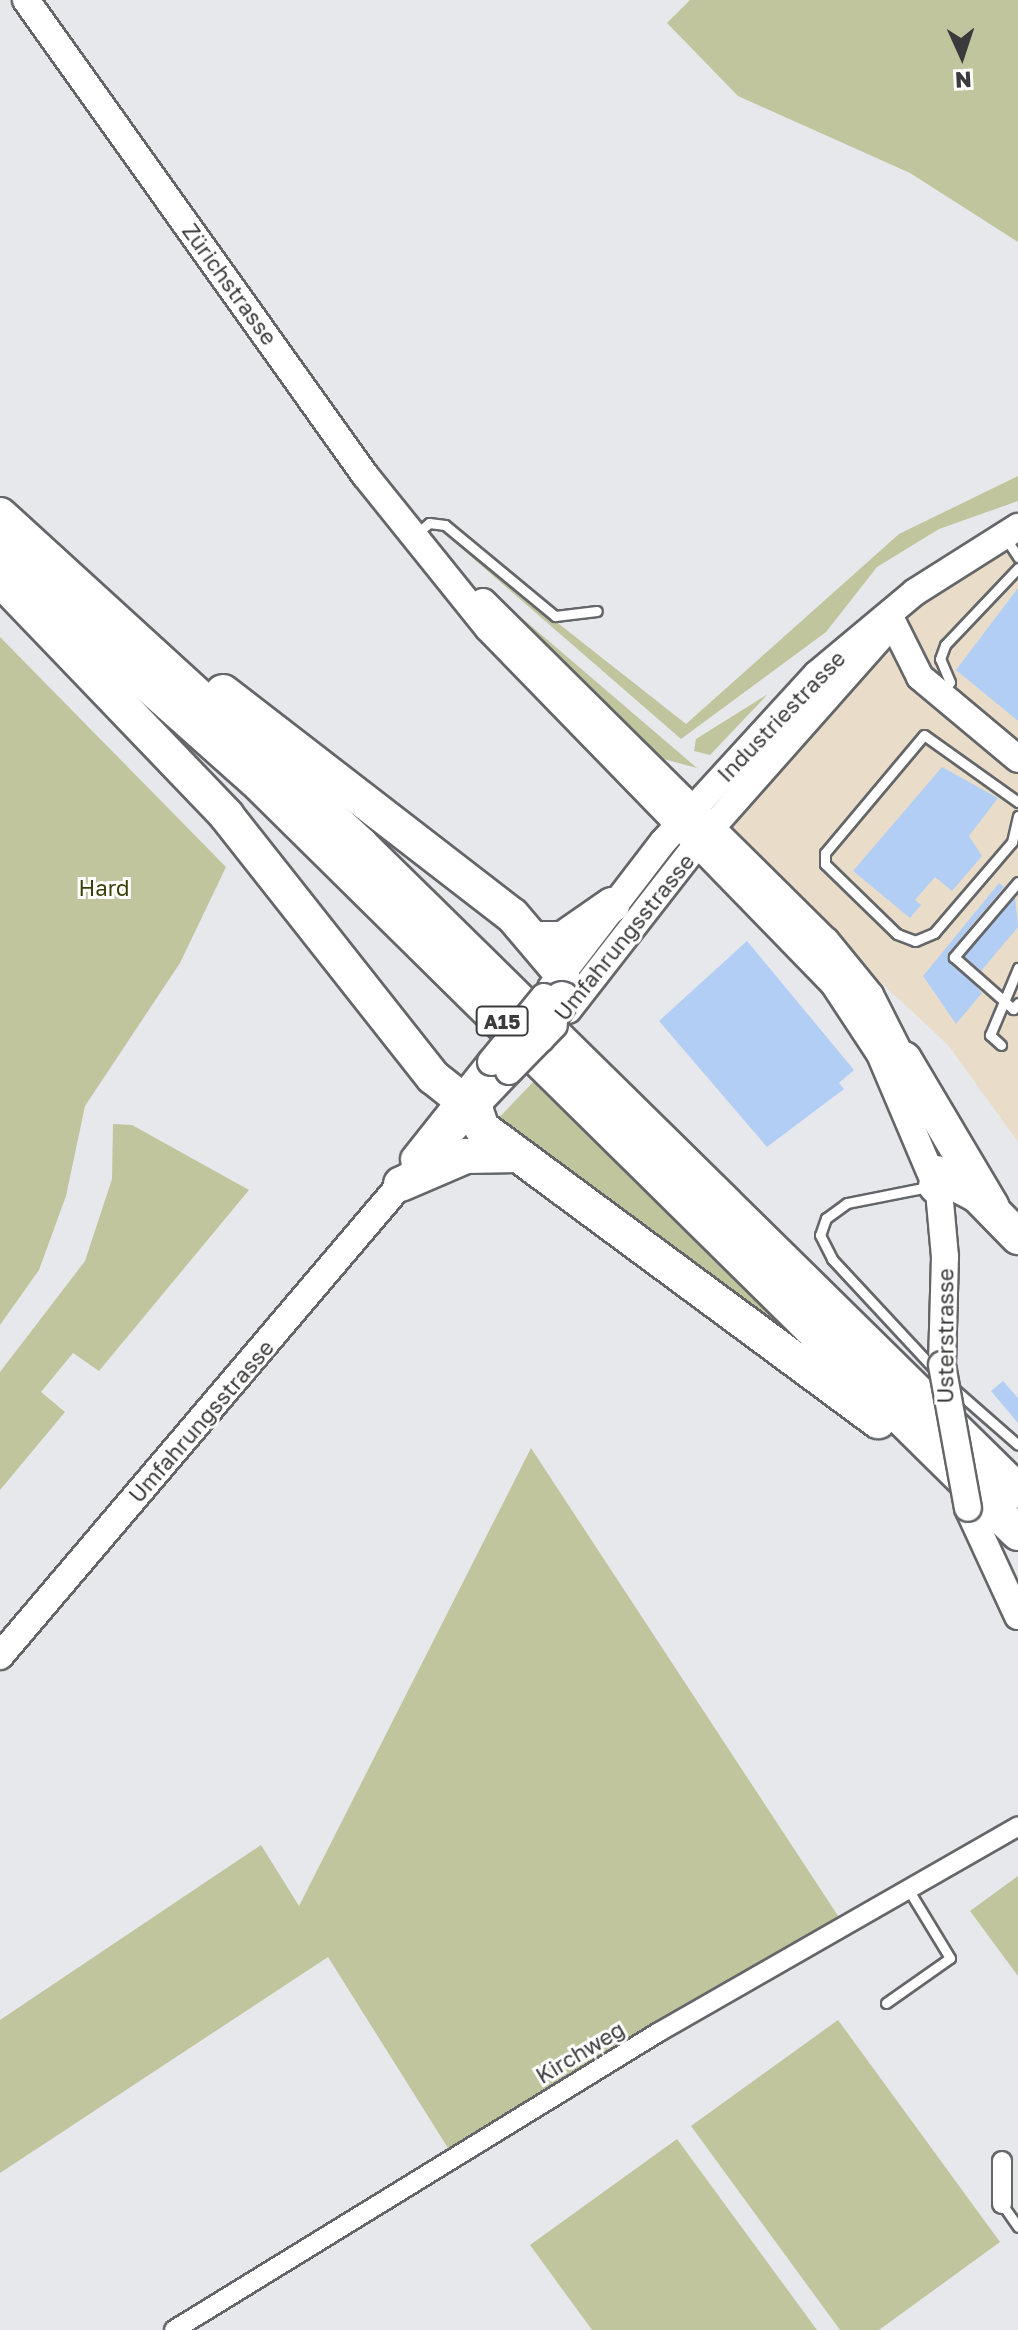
<!DOCTYPE html>
<html>
<head>
<meta charset="utf-8">
<style>
	body { margin:0 }
	#map { position:relative; width:1018px; height:2330px; overflow:hidden; background:#e6e8eb; font-family:"Golos Text",sans-serif }
	div>[style] { position:absolute }
	.industrial>* { inset:0; background:#e9ddc9 }
	.green>* { inset:0; background:#c1c59e }
	.building>* { inset:0; background:#b3cef5 }
	.roads { filter:drop-shadow(2px 0 #646669) drop-shadow(-2px 0 #646669) drop-shadow(0 2px #646669) drop-shadow(0 -2px #646669) }
	.lane>* { height:9px; margin:-4.5px; padding:0 4.5px; transform-origin:4.5px; border-radius:4.5px; background:#fff }
	.street>* { height:18px; margin:-9px; padding:0 9px; transform-origin:9px; border-radius:9px; background:#fff }
	.secondary>* { height:26px; margin:-13px; padding:0 13px; transform-origin:13px; border-radius:13px; background:#fff }
	.highway>* { height:34px; margin:-17px; padding:0 17px; transform-origin:17px; border-radius:17px; background:#fff }
	.bridges { filter:drop-shadow(2px 0 #646669) drop-shadow(-2px 0 #646669) drop-shadow(0 2px #646669) drop-shadow(0 -2px #646669) }
	.secondary-bridge>* { height:26px; margin:-13px; padding:0 13px; transform-origin:13px; border-radius:13px; background:#fff }
	.highway-bridge>* { height:34px; margin:-17px; padding:0 17px; transform-origin:17px; border-radius:17px; background:#fff }
	span { translate:-50% -50%; white-space:nowrap; text-align:center; line-height:1.15; -webkit-text-stroke:6px #fff; paint-order:stroke }
	.shield-label span { padding:2px 6px; background:#fff; border:2px solid; border-radius:6px; -webkit-text-stroke-width:0 }
	.shield-label { font-size:20px; color:#3b3b3d; font-weight:700 }
	.street-label { font-size:22px; color:#3b3b3d }
	.park-label { font-size:22px; color:#3d4008 }
	.north { position:absolute; left:922px; top:16px; width:80px; height:80px; -webkit-text-stroke:6px #fff; paint-order:stroke; rotate:177deg; font-size:22px; font-weight:700; line-height:32px; text-align:center; color:#3b3b3d }
	.north::after { content:''; display:block; margin:auto; width:28px; height:36px; background:#3b3b3d; clip-path:polygon(50% 0,100% 100%,50% 72%,0 100%) }
</style>
</head>
<body>
<div id="map">
	<div class="industrial">
		<div style="clip-path:polygon(1018px 527px,1018px 1142px,948px 1045px,713px 826px,889px 615px)"></div>
	</div>
	<div class="green">
		<div style="clip-path:polygon(690px 0,1018px 0,1018px 242px,910px 173px,738px 96px,667px 23px)"></div>
		<div style="clip-path:polygon(1018px 476px,1018px 501px,939px 529px,877px 567px,826px 632px,681px 739px,446px 535px,686px 724px,899px 534px)"></div>
		<div style="clip-path:polygon(509px 607px,697px 768px,660px 758px)"></div>
		<div style="clip-path:polygon(0 637px,226px 867px,180px 963px,85px 1106px,66px 1196px,39px 1270px,0 1325px)"></div>
		<div style="clip-path:polygon(768px 694px,710px 755px,694px 751px,696px 739px)"></div>
		<div style="clip-path:polygon(535px 1080px,830px 1374px,491px 1126px)"></div>
		<div style="clip-path:polygon(113px 1124px,132px 1125px,249px 1190px,99px 1371px,73px 1353px,41px 1392px,65px 1412px,0 1490px,0 1372px,85px 1261px,112px 1179px)"></div>
		<div style="clip-path:polygon(531px 1448px,844px 1925px,453px 2156px,328px 1957px,0 2173px,0 2020px,261px 1845px,299px 1906px)"></div>
		<div style="clip-path:polygon(1018px 1876px,1018px 1976px,970px 1911px)"></div>
		<div style="clip-path:polygon(838px 2020px,1000px 2242px,879px 2330px,840px 2330px,691px 2126px)"></div>
		<div style="clip-path:polygon(677px 2139px,817px 2330px,592px 2330px,530px 2245px)"></div>
	</div>
	<div class="building">
		<div style="clip-path:polygon(1018px 588px,1018px 721px,956px 670px)"></div>
		<div style="clip-path:polygon(942px 767px,998px 798px,969px 836px,982px 856px,952px 891px,935px 877px,915px 900px,921px 905px,910px 918px,853px 871px)"></div>
		<div style="clip-path:polygon(999px 883px,1004px 887px,947px 955px,982px 993px,956px 1024px,923px 976px)"></div>
		<div style="clip-path:polygon(1015px 897px,1018px 927px,981px 971px,964px 956px)"></div>
		<div style="clip-path:polygon(747px 941px,854px 1070px,839px 1083px,844px 1089px,767px 1147px,659px 1021px)"></div>
		<div style="clip-path:polygon(1003px 1381px,1018px 1398px,1018px 1423px,991px 1391px)"></div>
	</div>
	<div class="roads">
		<div class="lane">
			<div style="left:416px;top:534px;width:17px;rotate:-40deg"></div>
			<div style="left:429px;top:523px;width:16px;rotate:7deg"></div>
			<div style="left:445px;top:525px;width:143px;rotate:39.6deg"></div>
			<div style="left:555px;top:616px;width:42px;rotate:-6.8deg"></div>
			<div style="left:1005px;top:537px;width:24px;rotate:57deg"></div>
			<div style="left:943px;top:693px;width:13px;rotate:-58deg"></div>
			<div style="left:950px;top:682px;width:25px;rotate:-113deg"></div>
			<div style="left:940px;top:659px;width:15px;rotate:-70deg"></div>
			<div style="left:945px;top:645px;width:106px;rotate:-46.5deg"></div>
			<div style="left:1018px;top:802px;width:115px;rotate:-144.5deg"></div>
			<div style="left:924px;top:735px;width:154px;rotate:130deg"></div>
			<div style="left:825px;top:853px;width:11px;rotate:90deg"></div>
			<div style="left:825px;top:864px;width:100px;rotate:44.2deg"></div>
			<div style="left:897px;top:934px;width:19px;rotate:21deg"></div>
			<div style="left:915px;top:941px;width:21px;rotate:-23deg"></div>
			<div style="left:934px;top:933px;width:120px;rotate:-49.4deg"></div>
			<div style="left:1012px;top:842px;width:27px;rotate:-77deg"></div>
			<div style="left:1018px;top:882px;width:99px;rotate:130.5deg"></div>
			<div style="left:954px;top:957px;width:79px;rotate:41.4deg"></div>
			<div style="left:1013px;top:1009px;width:8px;rotate:-50deg"></div>
			<div style="left:1001px;top:1045px;width:15px;rotate:-138deg"></div>
			<div style="left:990px;top:1035px;width:73px;rotate:-67.3deg"></div>
			<div style="left:928px;top:1187px;width:83px;rotate:168.8deg"></div>
			<div style="left:847px;top:1203px;width:26px;rotate:144deg"></div>
			<div style="left:826px;top:1218px;width:18px;rotate:109deg"></div>
			<div style="left:820px;top:1235px;width:27px;rotate:63deg"></div>
			<div style="left:832px;top:1259px;width:154px;rotate:47.1deg"></div>
			<div style="left:953px;top:1388px;width:86px;rotate:41.2deg"></div>
			<div style="left:886px;top:2003px;width:78px;rotate:-35.1deg"></div>
			<div style="left:950px;top:1958px;width:81px;rotate:-121.3deg"></div>
			<div style="left:1002px;top:2204px;width:28px;rotate:55deg"></div>
		</div>
		<div class="street">
			<div style="left:1002px;top:2204px;width:43px;rotate:-90deg"></div>
			<div style="left:174px;top:2330px;width:569px;rotate:-31.57deg"></div>
			<div style="left:659px;top:2032px;width:414px;rotate:-29.8deg"></div>
		</div>
		<div class="secondary">
			<div style="left:26px;top:0;width:584px;rotate:54.49deg"></div>
			<div style="left:365px;top:475px;width:196px;rotate:51.2deg"></div>
			<div style="left:488px;top:628px;width:496px;rotate:45.8deg"></div>
			<div style="left:834px;top:984px;width:84px;rotate:56.7deg"></div>
			<div style="left:880px;top:1054px;width:143px;rotate:67deg"></div>
			<div style="left:483px;top:602px;width:482px;rotate:44.7deg"></div>
			<div style="left:826px;top:941px;width:70px;rotate:50.8deg"></div>
			<div style="left:870px;top:995px;width:89px;rotate:63.1deg"></div>
			<div style="left:889px;top:615px;width:69px;rotate:63.4deg"></div>
			<div style="left:920px;top:677px;width:128px;rotate:39.9deg"></div>
			<div style="left:551px;top:988px;width:184px;rotate:-52.5deg"></div>
			<div style="left:663px;top:842px;width:228px;rotate:-47.5deg"></div>
			<div style="left:817px;top:674px;width:128px;rotate:-39.9deg"></div>
			<div style="left:915px;top:592px;width:122px;rotate:-32.3deg"></div>
			<div style="left:568px;top:1010px;width:213px;rotate:-52.1deg"></div>
			<div style="left:699px;top:842px;width:279px;rotate:-48.5deg"></div>
			<div style="left:414px;top:1159px;width:124px;rotate:-51.6deg"></div>
			<div style="left:937px;top:1169px;width:88px;rotate:84.8deg"></div>
			<div style="left:945px;top:1257px;width:108px;rotate:91.6deg"></div>
			<div style="left:968px;top:1508px;width:119px;rotate:65.2deg"></div>
			<div style="left:0;top:1656px;width:619px;rotate:-49.65deg"></div>
			<div style="left:401px;top:1184px;width:156px;rotate:-46.3deg"></div>
		</div>
		<div class="highway">
			<div style="left:0;top:515px;width:489px;rotate:42.4deg"></div>
			<div style="left:361px;top:845px;width:921px;rotate:44.52deg"></div>
			<div style="left:0;top:553px;width:341px;rotate:41.7deg"></div>
			<div style="left:255px;top:780px;width:1072px;rotate:44.62deg"></div>
			<div style="left:0;top:579px;width:327px;rotate:46.2deg"></div>
			<div style="left:226px;top:815px;width:334px;rotate:51.7deg"></div>
			<div style="left:433px;top:1077px;width:55px;rotate:38.3deg"></div>
			<div style="left:476px;top:1111px;width:18px;rotate:71deg"></div>
			<div style="left:482px;top:1128px;width:493px;rotate:36.5deg"></div>
			<div style="left:223px;top:692px;width:365px;rotate:37.7deg"></div>
			<div style="left:512px;top:915px;width:77px;rotate:49.7deg"></div>
			<div style="left:562px;top:974px;width:25px;rotate:90deg"></div>
			<div style="left:538px;top:939px;width:25px"></div>
			<div style="left:563px;top:939px;width:60px;rotate:-34.8deg"></div>
			<div style="left:904px;top:1059px;width:172px;rotate:59.3deg"></div>
			<div style="left:401px;top:1184px;width:71px;rotate:-23.3deg"></div>
			<div style="left:466px;top:1156px;width:52px;rotate:-1.1deg"></div>
			<div style="left:936px;top:1186px;width:20px;rotate:-6deg"></div>
			<div style="left:956px;top:1184px;width:24px;rotate:28deg"></div>
			<div style="left:977px;top:1195px;width:59px;rotate:45.7deg"></div>
		</div>
	</div>
	<div class="bridges">
		<div class="secondary-bridge">
			<div style="left:491px;top:1062px;width:84px;rotate:-50.8deg"></div>
			<div style="left:509px;top:1071px;width:64px;rotate:-45.6deg"></div>
			<div style="left:942px;top:1365px;width:145px;rotate:79.7deg"></div>
		</div>
		<div class="highway-bridge">
			<div style="left:538px;top:1036px;width:44px;rotate:-57deg"></div>
		</div>
	</div>
	<div class="shield-label">
		<span style="left:502px;top:1021px">A15</span>
	</div>
	<div class="street-label">
		<span style="left:230px;top:284px;rotate:54deg">Zürichstrasse</span>
		<span style="left:781px;top:716px;rotate:-46deg">Industriestrasse</span>
		<span style="left:624px;top:937px;rotate:-51deg">Umfahrungsstrasse</span>
		<span style="left:945px;top:1336px;rotate:-90deg">Usterstrasse</span>
		<span style="left:201px;top:1421px;rotate:-49deg">Umfahrungsstrasse</span>
		<span style="left:580px;top:2052px;rotate:-31deg">Kirchweg</span>
	</div>
	<div class="park-label">
		<span style="left:104px;top:888px">Hard</span>
	</div>
	<div class="north">N</div>
</div>
</body>
</html>
